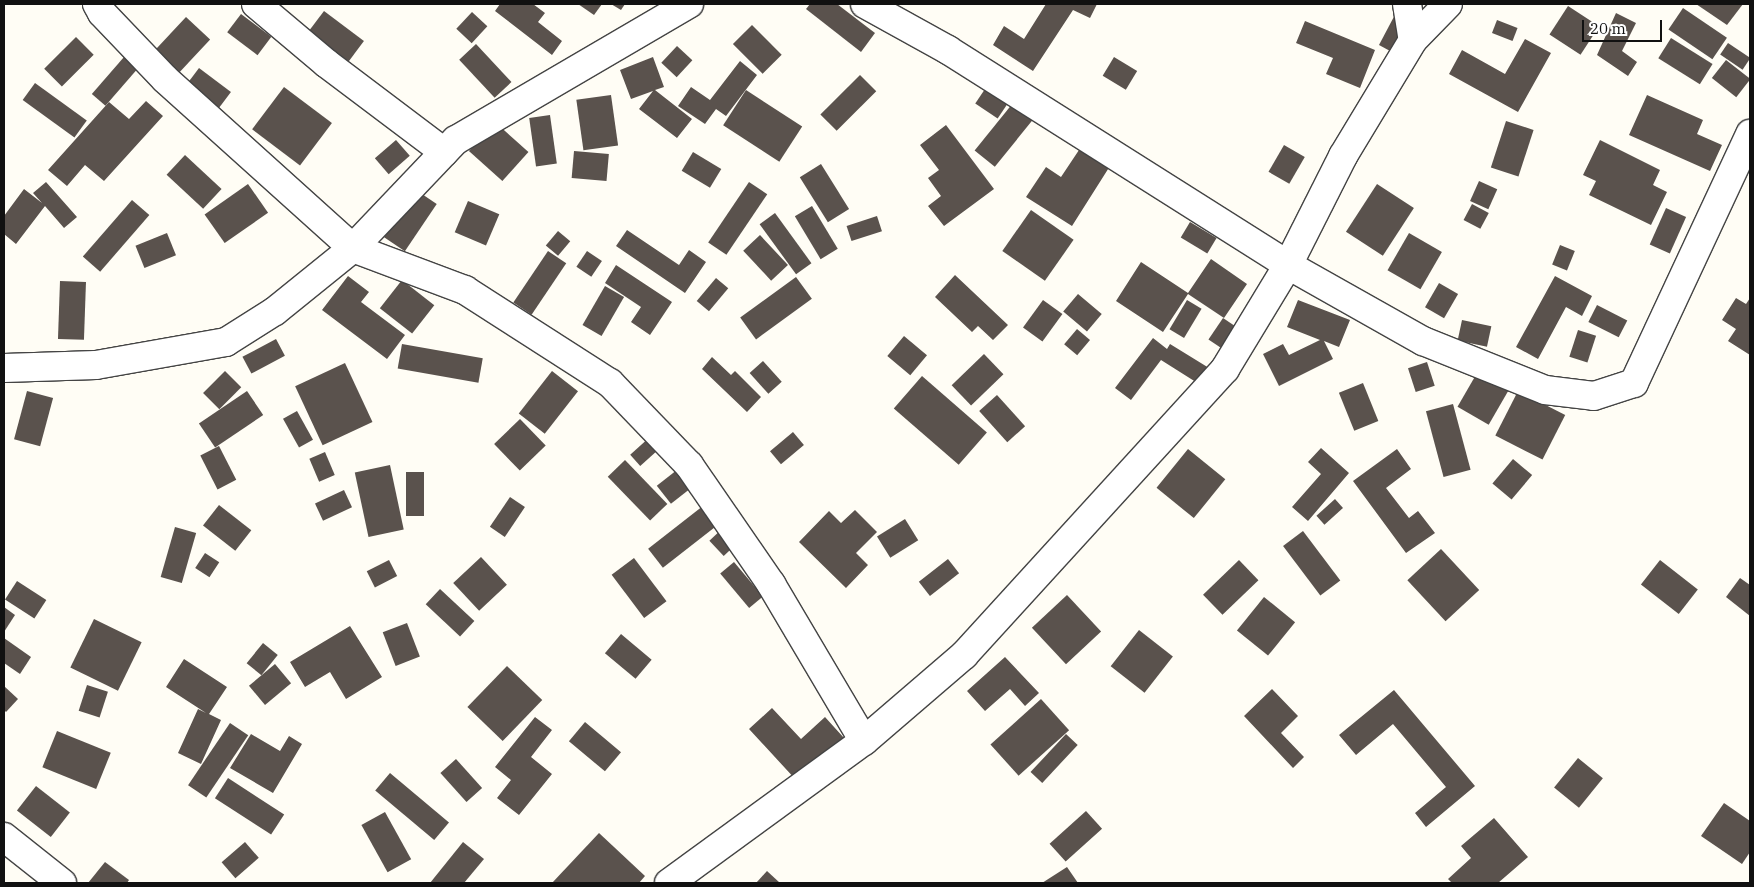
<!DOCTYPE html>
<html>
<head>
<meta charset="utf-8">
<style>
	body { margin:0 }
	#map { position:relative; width:1754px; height:887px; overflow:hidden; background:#fffdf5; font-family:"IBM Plex Serif",serif }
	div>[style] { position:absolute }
	.building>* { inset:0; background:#5a524d; transform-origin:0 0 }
	.roads { filter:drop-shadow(1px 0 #444) drop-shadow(-1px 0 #444) drop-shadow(0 1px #444) drop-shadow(0 -1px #444) }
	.street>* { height:28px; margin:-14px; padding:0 14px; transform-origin:14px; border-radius:14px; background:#fff }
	span { translate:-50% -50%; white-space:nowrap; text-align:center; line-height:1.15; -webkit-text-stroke:5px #fff; paint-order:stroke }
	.frame { position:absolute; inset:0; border:5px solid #111; pointer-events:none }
	.scale { position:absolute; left:1582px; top:20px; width:80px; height:22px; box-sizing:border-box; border:2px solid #111; border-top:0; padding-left:6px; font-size:15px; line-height:18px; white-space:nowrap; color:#111; -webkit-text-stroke:4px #fff; paint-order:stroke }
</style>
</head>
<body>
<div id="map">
	<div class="building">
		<div style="clip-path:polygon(500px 4px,533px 4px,545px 13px,538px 22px,562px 41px,552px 55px,495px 11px)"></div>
		<div style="clip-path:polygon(578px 4px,602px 4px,594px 15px)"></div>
		<div style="clip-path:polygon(611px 4px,625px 4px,621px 10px)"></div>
		<div style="clip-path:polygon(810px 4px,837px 4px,875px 33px,861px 52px,806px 9px)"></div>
		<div style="clip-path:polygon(1046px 4px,1097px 4px,1090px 18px,1073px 10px,1033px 71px,993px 45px,1004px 26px,1024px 39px)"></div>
		<div style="clip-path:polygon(1696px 4px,1743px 4px,1727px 25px)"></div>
		<div style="left:1568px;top:6px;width:37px;height:34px;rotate:33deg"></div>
		<div style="left:1683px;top:8px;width:53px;height:26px;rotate:34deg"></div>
		<div style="clip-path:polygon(1398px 9px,1403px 58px,1379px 45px)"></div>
		<div style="left:324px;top:11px;width:50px;height:27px;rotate:37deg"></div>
		<div style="left:472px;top:12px;width:21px;height:23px;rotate:43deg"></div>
		<div style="clip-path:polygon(1616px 13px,1636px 23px,1622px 51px,1637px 62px,1628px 76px,1597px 55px)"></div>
		<div style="left:241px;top:14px;width:38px;height:23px;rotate:37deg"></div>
		<div style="left:186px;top:17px;width:33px;height:48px;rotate:43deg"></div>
		<div style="left:1497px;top:20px;width:22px;height:14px;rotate:21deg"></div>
		<div style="clip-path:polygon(1305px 21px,1375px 50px,1360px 88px,1326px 74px,1333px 58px,1296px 43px)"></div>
		<div style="left:752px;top:25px;width:42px;height:27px;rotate:45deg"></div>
		<div style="left:76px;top:37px;width:25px;height:45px;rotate:45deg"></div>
		<div style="left:1671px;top:38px;width:49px;height:24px;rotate:32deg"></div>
		<div style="clip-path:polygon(1525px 39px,1551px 53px,1518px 112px,1449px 74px,1462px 50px,1505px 74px)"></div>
		<div style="left:1728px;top:43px;width:27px;height:14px;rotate:34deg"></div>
		<div style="left:476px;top:44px;width:52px;height:23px;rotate:47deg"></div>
		<div style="left:677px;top:46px;width:21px;height:23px;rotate:43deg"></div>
		<div style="left:124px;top:57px;width:18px;height:49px;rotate:41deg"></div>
		<div style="clip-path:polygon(653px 57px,664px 87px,655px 90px,692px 119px,677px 138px,639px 109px,653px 91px,631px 99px,620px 70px)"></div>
		<div style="left:1114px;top:57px;width:27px;height:22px;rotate:31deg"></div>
		<div style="left:1726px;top:60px;width:31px;height:23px;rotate:38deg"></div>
		<div style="clip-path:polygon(740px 61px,757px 75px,726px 116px,716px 109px,705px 124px,678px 106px,691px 87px,710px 100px)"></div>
		<div style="left:199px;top:68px;width:40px;height:20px;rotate:37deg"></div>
		<div style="left:860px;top:75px;width:23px;height:56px;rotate:45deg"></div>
		<div style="left:35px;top:83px;width:64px;height:21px;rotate:36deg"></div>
		<div style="left:987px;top:86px;width:27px;height:21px;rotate:34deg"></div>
		<div style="left:284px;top:87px;width:60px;height:53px;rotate:37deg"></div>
		<div style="left:746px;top:90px;width:67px;height:42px;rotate:33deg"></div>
		<div style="left:611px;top:95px;width:51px;height:35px;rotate:82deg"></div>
		<div style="clip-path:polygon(1647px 95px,1703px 120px,1697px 134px,1722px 145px,1710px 171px,1629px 135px)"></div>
		<div style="clip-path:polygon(146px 101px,163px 116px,104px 181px,85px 165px,67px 186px,48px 170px,109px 102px,129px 119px)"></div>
		<div style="left:1013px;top:103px;width:26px;height:61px;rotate:39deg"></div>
		<div style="left:550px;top:115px;width:49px;height:21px;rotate:82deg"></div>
		<div style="left:1506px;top:121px;width:29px;height:49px;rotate:18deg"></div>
		<div style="left:495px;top:122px;width:45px;height:39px;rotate:42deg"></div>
		<div style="clip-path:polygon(946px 125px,994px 189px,944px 226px,928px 206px,941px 196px,928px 178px,939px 170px,920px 145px)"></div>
		<div style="left:396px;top:140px;width:21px;height:28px;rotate:49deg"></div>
		<div style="clip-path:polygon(1600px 140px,1660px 170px,1653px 185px,1667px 192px,1651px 225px,1589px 195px,1596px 181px,1583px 175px)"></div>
		<div style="left:1284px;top:145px;width:24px;height:31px;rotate:30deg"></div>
		<div style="clip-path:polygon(1081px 147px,1110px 166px,1072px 226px,1026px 197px,1046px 167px,1061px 177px)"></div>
		<div style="left:574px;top:151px;width:35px;height:27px;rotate:5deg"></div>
		<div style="left:693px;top:152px;width:33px;height:22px;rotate:31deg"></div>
		<div style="left:185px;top:155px;width:50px;height:27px;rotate:43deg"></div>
		<div style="left:821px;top:164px;width:53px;height:25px;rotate:58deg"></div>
		<div style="left:1479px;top:181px;width:20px;height:22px;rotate:24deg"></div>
		<div style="clip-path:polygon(46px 182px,77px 217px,64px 228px,45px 206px,16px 244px,4px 234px,4px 216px,24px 189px,42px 203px,33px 193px)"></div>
		<div style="left:749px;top:182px;width:22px;height:73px;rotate:34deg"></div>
		<div style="left:248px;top:184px;width:35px;height:53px;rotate:55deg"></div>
		<div style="left:1377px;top:184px;width:44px;height:57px;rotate:33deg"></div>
		<div style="left:416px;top:190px;width:25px;height:57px;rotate:34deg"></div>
		<div style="left:132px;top:200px;width:23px;height:75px;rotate:41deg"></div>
		<div style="left:468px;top:201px;width:34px;height:34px;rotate:23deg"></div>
		<div style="left:1472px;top:204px;width:19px;height:18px;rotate:28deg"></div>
		<div style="left:812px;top:206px;width:50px;height:20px;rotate:59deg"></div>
		<div style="left:1666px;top:208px;width:22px;height:40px;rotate:24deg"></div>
		<div style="left:1031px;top:210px;width:52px;height:50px;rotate:35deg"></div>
		<div style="left:775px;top:213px;width:62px;height:19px;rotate:54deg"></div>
		<div style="left:877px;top:216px;width:16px;height:32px;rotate:72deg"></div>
		<div style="left:1190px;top:222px;width:31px;height:18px;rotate:31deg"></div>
		<div style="clip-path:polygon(627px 230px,679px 265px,689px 250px,706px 262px,685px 293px,616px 246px)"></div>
		<div style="left:558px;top:231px;width:16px;height:19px;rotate:40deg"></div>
		<div style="left:167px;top:233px;width:24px;height:34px;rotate:68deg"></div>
		<div style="left:1409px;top:233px;width:38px;height:43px;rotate:30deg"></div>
		<div style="left:760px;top:235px;width:41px;height:23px;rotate:47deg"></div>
		<div style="left:1560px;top:245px;width:16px;height:21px;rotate:22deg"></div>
		<div style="left:548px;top:251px;width:22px;height:62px;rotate:34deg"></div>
		<div style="left:587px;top:251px;width:18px;height:19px;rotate:34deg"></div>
		<div style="clip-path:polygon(1211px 259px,1247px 284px,1224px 318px,1188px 294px,1163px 332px,1116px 301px,1141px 262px,1188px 293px)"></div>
		<div style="clip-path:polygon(616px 265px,672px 302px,650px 335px,631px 322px,641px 307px,605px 283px)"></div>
		<div style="clip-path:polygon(955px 275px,1008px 325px,993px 340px,978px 326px,972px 332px,935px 297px)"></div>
		<div style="clip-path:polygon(348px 276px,369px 292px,361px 302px,405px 335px,387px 359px,322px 310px)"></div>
		<div style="clip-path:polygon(1555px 276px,1592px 296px,1582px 316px,1566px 307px,1538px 359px,1516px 347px)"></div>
		<div style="left:796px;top:277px;width:27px;height:69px;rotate:54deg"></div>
		<div style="left:716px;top:278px;width:16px;height:30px;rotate:40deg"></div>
		<div style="left:402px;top:280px;width:41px;height:36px;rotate:38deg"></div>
		<div style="left:60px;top:281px;width:26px;height:58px;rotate:2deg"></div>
		<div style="left:1439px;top:283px;width:22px;height:28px;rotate:30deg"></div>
		<div style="left:605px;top:286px;width:22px;height:45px;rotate:30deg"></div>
		<div style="left:1078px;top:294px;width:31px;height:23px;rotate:40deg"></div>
		<div style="clip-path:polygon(1736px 298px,1746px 304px,1750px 298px,1750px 355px,1728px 341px,1736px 329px,1722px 320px)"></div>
		<div style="left:1043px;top:300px;width:24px;height:34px;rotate:36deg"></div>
		<div style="left:1187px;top:300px;width:17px;height:34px;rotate:31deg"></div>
		<div style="clip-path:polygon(1298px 300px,1350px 320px,1339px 347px,1324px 341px,1333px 359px,1279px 386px,1263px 354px,1283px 344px,1289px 355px,1320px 340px,1287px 327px)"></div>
		<div style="left:1597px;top:305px;width:34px;height:19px;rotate:27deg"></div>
		<div style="left:1223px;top:318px;width:18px;height:26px;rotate:34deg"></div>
		<div style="left:1462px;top:320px;width:30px;height:21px;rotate:12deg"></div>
		<div style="left:1077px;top:329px;width:17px;height:20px;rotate:40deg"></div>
		<div style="left:1578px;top:330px;width:19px;height:28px;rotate:18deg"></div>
		<div style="left:904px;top:336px;width:30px;height:26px;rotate:40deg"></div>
		<div style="clip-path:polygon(1153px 338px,1167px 349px,1170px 344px,1209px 368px,1199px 384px,1161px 360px,1131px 400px,1115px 388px)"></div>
		<div style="left:276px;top:339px;width:19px;height:38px;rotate:62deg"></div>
		<div style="left:402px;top:344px;width:82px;height:25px;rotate:10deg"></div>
		<div style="left:984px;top:354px;width:28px;height:45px;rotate:46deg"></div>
		<div style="clip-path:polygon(712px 357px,731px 375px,735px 371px,761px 397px,747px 412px,702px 369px)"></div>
		<div style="left:763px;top:361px;width:28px;height:18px;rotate:48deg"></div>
		<div style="left:1427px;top:362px;width:25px;height:20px;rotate:72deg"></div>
		<div style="left:345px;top:363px;width:65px;height:55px;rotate:65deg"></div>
		<div style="left:225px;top:371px;width:23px;height:31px;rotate:45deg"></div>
		<div style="left:552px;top:371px;width:33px;height:54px;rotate:38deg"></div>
		<div style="left:1477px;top:373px;width:36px;height:39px;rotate:30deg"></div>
		<div style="left:922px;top:376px;width:86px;height:43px;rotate:41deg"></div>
		<div style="left:1363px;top:383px;width:41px;height:26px;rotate:68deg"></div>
		<div style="left:27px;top:391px;width:27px;height:50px;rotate:15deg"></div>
		<div style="left:247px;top:391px;width:29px;height:58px;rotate:56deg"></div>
		<div style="left:1518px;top:391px;width:53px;height:50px;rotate:27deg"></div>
		<div style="left:997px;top:395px;width:42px;height:24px;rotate:48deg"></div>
		<div style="left:1453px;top:404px;width:68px;height:28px;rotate:75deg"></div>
		<div style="left:297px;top:411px;width:33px;height:16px;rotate:61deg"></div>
		<div style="left:520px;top:419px;width:37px;height:36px;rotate:46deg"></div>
		<div style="left:793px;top:432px;width:17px;height:30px;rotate:50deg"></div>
		<div style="left:651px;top:436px;width:15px;height:28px;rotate:48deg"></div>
		<div style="left:219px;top:446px;width:38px;height:21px;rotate:63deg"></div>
		<div style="clip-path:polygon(1321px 448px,1349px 473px,1308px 521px,1292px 507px,1321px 474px,1308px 462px)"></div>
		<div style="left:1188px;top:449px;width:48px;height:50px;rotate:39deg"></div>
		<div style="clip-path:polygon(1397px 449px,1411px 469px,1386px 488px,1409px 518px,1418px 511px,1435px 533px,1406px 553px,1353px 481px)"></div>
		<div style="left:325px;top:452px;width:25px;height:17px;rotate:67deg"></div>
		<div style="left:1513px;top:459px;width:25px;height:32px;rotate:40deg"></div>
		<div style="left:625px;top:460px;width:61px;height:24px;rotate:46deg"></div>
		<div style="left:390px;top:465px;width:66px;height:36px;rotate:78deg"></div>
		<div style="left:682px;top:466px;width:23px;height:32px;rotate:52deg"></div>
		<div style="left:406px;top:472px;width:18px;height:44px"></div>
		<div style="left:344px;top:490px;width:19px;height:32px;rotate:65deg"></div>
		<div style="left:510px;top:497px;width:18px;height:36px;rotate:34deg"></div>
		<div style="left:1335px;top:499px;width:12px;height:25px;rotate:48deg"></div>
		<div style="left:708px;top:502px;width:24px;height:76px;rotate:52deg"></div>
		<div style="left:219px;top:505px;width:41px;height:26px;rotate:38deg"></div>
		<div style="clip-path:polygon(855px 510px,877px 532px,856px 553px,868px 565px,846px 588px,799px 542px,829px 511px,841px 523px)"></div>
		<div style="left:905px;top:519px;width:25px;height:33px;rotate:58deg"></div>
		<div style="left:175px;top:527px;width:22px;height:52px;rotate:16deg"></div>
		<div style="left:724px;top:527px;width:21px;height:20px;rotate:47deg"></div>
		<div style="left:1303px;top:531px;width:62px;height:25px;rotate:53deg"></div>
		<div style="left:1441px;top:549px;width:56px;height:46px;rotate:47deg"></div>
		<div style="left:205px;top:553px;width:17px;height:18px;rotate:33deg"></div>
		<div style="left:481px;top:557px;width:38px;height:38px;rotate:47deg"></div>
		<div style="left:634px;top:558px;width:54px;height:28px;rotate:53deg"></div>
		<div style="left:948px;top:559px;width:18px;height:37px;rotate:52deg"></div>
		<div style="left:389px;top:560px;width:18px;height:25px;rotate:63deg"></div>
		<div style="left:1239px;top:560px;width:28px;height:50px;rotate:46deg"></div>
		<div style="left:1660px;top:560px;width:48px;height:31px;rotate:38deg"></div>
		<div style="left:734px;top:562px;width:45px;height:18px;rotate:50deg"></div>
		<div style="clip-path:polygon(1740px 578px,1750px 585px,1750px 616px,1726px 597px)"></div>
		<div style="left:17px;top:581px;width:35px;height:22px;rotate:33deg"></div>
		<div style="left:440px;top:589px;width:47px;height:21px;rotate:43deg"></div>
		<div style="left:1067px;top:595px;width:50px;height:48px;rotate:47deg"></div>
		<div style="left:1264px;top:597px;width:40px;height:43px;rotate:39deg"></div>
		<div style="clip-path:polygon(4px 607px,15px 615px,4px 632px)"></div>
		<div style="left:94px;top:619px;width:53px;height:54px;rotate:26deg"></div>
		<div style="left:407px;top:623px;width:36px;height:26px;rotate:69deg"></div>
		<div style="clip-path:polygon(350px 626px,382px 677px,346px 699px,330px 672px,305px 687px,290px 662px)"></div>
		<div style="left:1139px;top:630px;width:43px;height:46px;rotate:38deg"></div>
		<div style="left:621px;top:634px;width:40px;height:25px;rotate:40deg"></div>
		<div style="clip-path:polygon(4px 638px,31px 657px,20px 674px,4px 663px)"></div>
		<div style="left:263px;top:643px;width:19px;height:26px;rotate:39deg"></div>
		<div style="clip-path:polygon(1005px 657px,1039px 693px,1025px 706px,1010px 689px,985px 711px,967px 691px)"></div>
		<div style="clip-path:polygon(184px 659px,227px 687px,209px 714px,221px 720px,201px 764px,178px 753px,198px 709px,206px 713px,166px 687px)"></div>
		<div style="left:275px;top:664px;width:25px;height:34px;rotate:50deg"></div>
		<div style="left:507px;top:666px;width:49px;height:57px;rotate:44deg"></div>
		<div style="left:87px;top:685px;width:22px;height:27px;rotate:18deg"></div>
		<div style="clip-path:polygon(4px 686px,18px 699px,6px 712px,4px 710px)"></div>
		<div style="clip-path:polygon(1272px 689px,1298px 716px,1281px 733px,1304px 757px,1293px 768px,1244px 716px)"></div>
		<div style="clip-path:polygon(1394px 690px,1475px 786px,1426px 827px,1415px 813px,1446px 787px,1393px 724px,1356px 755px,1339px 735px)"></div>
		<div style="left:1041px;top:699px;width:42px;height:68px;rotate:48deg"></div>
		<div style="clip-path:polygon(772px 708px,801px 739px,825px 717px,844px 738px,797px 781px,749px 729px)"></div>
		<div style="clip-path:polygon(535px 717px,552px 730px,531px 757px,552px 774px,519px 815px,497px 798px,511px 780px,495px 767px)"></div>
		<div style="left:585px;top:722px;width:47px;height:25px;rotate:40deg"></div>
		<div style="left:230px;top:723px;width:22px;height:75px;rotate:34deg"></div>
		<div style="left:57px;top:731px;width:58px;height:39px;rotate:22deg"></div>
		<div style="clip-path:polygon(251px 734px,280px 751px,289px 736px,302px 744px,273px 793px,230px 768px)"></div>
		<div style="left:1066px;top:734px;width:16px;height:52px;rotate:43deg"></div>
		<div style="left:1578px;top:758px;width:32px;height:38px;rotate:39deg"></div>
		<div style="left:456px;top:759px;width:39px;height:21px;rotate:48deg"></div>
		<div style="left:390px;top:773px;width:77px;height:23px;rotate:40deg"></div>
		<div style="left:228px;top:778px;width:67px;height:24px;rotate:33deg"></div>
		<div style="left:36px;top:786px;width:43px;height:31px;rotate:38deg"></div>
		<div style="clip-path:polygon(1724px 803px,1750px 821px,1750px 852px,1742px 864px,1701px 836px)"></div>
		<div style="left:1086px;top:811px;width:24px;height:49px;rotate:48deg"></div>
		<div style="left:385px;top:812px;width:54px;height:27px;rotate:61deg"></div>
		<div style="clip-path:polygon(1494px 818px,1528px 857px,1498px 883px,1452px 883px,1448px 879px,1471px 858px,1461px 846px)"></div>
		<div style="clip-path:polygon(599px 833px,645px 876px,639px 883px,552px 883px)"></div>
		<div style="left:245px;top:842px;width:21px;height:31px;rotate:49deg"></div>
		<div style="clip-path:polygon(463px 842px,484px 859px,464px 883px,430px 883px)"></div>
		<div style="clip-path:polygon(105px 862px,129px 880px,127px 883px,88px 883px)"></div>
		<div style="clip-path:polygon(1067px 867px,1078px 883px,1042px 883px)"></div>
		<div style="clip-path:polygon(767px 871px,780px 883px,756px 883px)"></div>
	</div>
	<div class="roads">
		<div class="street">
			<div style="left:97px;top:4px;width:10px;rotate:61deg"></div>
			<div style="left:102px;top:13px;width:91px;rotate:46.3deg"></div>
			<div style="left:165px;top:79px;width:253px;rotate:42deg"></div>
			<div style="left:353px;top:248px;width:120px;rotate:20.6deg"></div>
			<div style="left:465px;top:290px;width:172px;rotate:32.7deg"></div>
			<div style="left:610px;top:383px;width:114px;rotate:46.1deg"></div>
			<div style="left:689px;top:465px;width:145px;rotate:55.4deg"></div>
			<div style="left:771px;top:584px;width:182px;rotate:59.4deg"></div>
			<div style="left:256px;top:4px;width:92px;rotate:40.1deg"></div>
			<div style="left:326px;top:63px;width:148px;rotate:37deg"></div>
			<div style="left:865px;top:4px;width:95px;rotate:29deg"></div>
			<div style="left:948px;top:50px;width:402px;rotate:32.3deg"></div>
			<div style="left:1288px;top:265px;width:155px;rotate:29.4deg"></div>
			<div style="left:1423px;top:341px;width:131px;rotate:21.9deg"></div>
			<div style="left:1545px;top:390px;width:49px;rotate:7deg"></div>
			<div style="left:1594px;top:396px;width:42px;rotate:-18deg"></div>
			<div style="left:1634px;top:383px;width:275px;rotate:-65deg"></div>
			<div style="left:1407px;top:4px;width:36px;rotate:81deg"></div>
			<div style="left:4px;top:368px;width:92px;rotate:-1.9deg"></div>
			<div style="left:96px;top:365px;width:132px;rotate:-10deg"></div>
			<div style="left:226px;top:342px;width:58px;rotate:-32.3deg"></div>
			<div style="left:275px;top:311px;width:100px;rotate:-38.9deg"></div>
			<div style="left:353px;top:248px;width:149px;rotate:-46.4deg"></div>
			<div style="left:456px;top:140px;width:270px;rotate:-30.3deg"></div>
			<div style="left:4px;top:837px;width:74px;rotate:38.4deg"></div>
			<div style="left:669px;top:883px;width:241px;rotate:-36.1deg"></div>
			<div style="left:864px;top:741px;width:132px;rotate:-40.7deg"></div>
			<div style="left:964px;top:655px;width:387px;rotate:-47.6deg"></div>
			<div style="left:1225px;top:369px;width:122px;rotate:-58.8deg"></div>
			<div style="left:1288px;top:265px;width:122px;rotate:-63.2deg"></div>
			<div style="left:1343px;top:156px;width:135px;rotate:-58.9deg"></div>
			<div style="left:1413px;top:40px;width:50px;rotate:-45.8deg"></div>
		</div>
	</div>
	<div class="frame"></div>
	<div class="scale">20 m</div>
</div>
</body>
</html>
